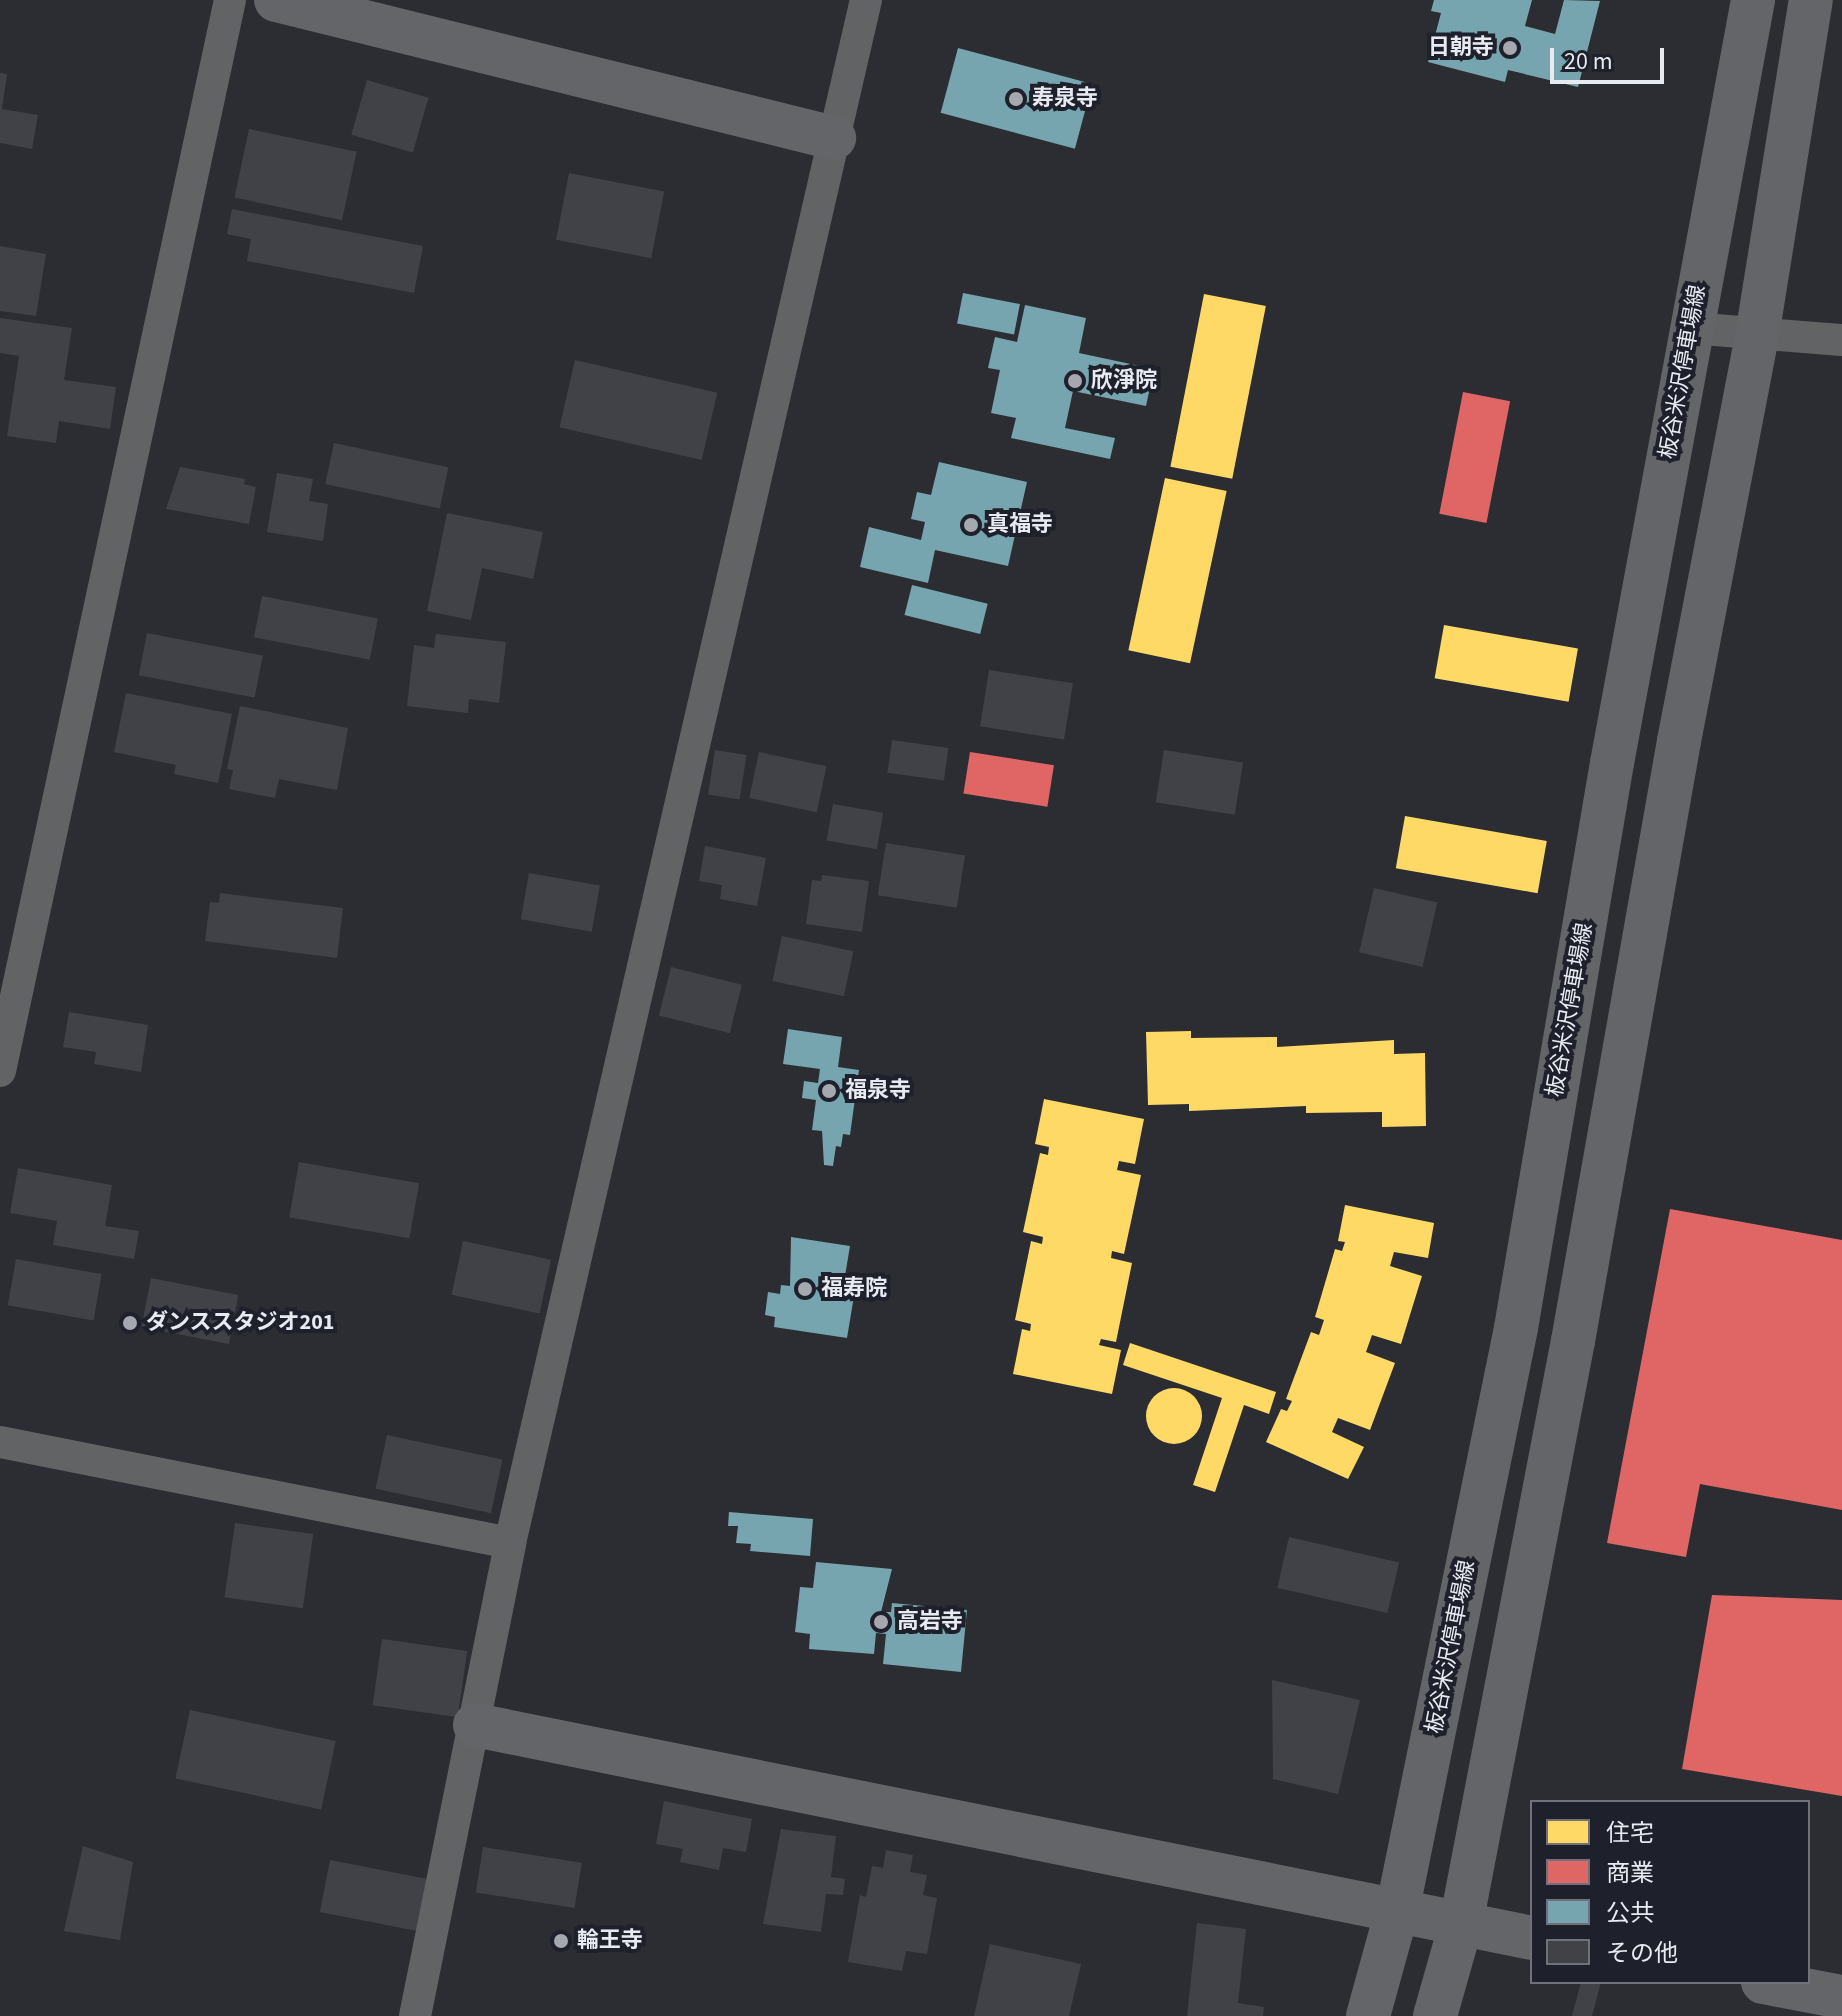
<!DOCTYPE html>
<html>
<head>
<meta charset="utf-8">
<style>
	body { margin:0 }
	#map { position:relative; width:1842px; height:2016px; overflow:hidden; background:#2c2d32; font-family:"Source Sans 3","Noto Sans JP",sans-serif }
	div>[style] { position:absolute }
	.homes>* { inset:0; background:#ffd966; transform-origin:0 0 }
	.round { border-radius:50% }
	.shops>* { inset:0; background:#e06666; transform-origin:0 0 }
	.public>* { inset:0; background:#76a5af; transform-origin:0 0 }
	.building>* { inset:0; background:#414247; transform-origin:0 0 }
	.street>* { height:32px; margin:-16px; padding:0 16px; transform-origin:16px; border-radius:16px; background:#616365 }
	.secondary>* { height:44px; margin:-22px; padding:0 22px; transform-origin:22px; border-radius:22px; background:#636568 }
	.dots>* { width:22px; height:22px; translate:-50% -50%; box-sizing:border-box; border:4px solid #1e212c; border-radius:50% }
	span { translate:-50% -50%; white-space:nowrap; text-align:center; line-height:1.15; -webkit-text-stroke:8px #1e212c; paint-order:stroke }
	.poi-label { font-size:22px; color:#e8eaf2; font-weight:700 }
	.right { translate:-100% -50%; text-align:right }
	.left { translate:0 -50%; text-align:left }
	.street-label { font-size:22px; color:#e8eaf2 }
	.legend { position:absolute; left:1530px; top:1800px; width:280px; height:184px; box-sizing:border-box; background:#1e212c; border:2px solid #6f717b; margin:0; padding:10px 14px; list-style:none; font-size:24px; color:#e8eaf2 }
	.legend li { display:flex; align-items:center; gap:16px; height:40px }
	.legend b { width:40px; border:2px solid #6f717b }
	.scale { position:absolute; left:1550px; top:48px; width:114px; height:36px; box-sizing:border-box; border:4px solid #e8eaf2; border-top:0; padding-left:10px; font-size:24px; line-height:28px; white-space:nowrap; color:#e8eaf2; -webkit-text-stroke:6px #1e212c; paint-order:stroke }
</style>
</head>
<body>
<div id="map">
	<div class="homes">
		<div style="left:1204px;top:294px;width:63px;height:176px;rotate:11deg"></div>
		<div style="left:1165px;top:478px;width:63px;height:176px;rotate:12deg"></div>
		<div style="left:1444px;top:625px;width:136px;height:54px;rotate:10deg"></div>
		<div style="left:1405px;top:816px;width:144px;height:53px;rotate:10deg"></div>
		<div style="clip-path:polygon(1191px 1031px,1191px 1038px,1277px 1037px,1277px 1047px,1394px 1040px,1394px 1054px,1425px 1053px,1426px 1126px,1382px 1127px,1382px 1112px,1306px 1113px,1306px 1106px,1189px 1111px,1189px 1104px,1148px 1105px,1146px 1032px)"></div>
		<div style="clip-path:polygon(1044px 1099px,1144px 1119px,1135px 1164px,1119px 1161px,1117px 1170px,1141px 1175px,1124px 1254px,1112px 1251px,1111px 1258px,1132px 1263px,1116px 1342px,1101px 1339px,1099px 1345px,1121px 1350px,1112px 1394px,1013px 1374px,1022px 1329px,1030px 1331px,1031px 1324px,1015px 1320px,1031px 1241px,1042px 1244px,1043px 1237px,1023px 1232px,1040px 1153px,1048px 1155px,1049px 1147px,1035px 1144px)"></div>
		<div style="clip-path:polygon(1345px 1205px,1434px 1223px,1428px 1258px,1394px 1252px,1390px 1266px,1422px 1276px,1401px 1344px,1372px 1335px,1366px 1352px,1395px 1363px,1370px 1430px,1338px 1418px,1332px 1432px,1364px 1447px,1348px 1479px,1266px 1442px,1281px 1409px,1287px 1411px,1292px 1401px,1286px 1399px,1311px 1332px,1319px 1335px,1324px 1320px,1315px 1317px,1335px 1249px,1342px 1251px,1345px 1242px,1338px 1241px)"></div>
		<div style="clip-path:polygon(1130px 1343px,1276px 1392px,1269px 1414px,1244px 1405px,1215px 1492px,1193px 1485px,1222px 1398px,1123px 1365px)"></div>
		<div class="round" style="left:1146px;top:1388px;width:56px;height:56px"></div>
	</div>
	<div class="shops">
		<div style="left:1463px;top:392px;width:48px;height:124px;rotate:11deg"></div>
		<div style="left:970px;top:752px;width:85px;height:42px;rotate:9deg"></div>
		<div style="clip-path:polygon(1670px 1209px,1842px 1240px,1842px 1510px,1700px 1484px,1686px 1557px,1607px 1543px)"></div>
		<div style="clip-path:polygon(1712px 1595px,1842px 1600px,1842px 1796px,1682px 1769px)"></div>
	</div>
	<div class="public">
		<div style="clip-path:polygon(1434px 0,1532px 0,1525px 26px,1555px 34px,1564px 0,1600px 1px,1578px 87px,1508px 70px,1505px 82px,1428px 62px,1441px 13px,1431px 11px)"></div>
		<div style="left:958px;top:48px;width:139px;height:67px;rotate:15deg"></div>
		<div style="left:963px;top:293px;width:58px;height:31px;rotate:11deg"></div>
		<div style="clip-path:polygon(1025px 305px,1086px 318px,1079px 353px,1154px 369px,1146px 406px,1073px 391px,1065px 428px,1115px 438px,1110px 459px,1011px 438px,1016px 418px,991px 413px,1000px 370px,988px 368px,995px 337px,1017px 342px)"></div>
		<div style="clip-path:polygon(939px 462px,1027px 482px,1008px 566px,935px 550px,928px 583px,860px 567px,869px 527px,921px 540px,925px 522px,911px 519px,917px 492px,931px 495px)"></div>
		<div style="left:912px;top:585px;width:78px;height:31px;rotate:14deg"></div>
		<div style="clip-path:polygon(788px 1029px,842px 1037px,838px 1067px,859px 1070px,850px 1135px,843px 1134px,841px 1147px,836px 1146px,833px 1166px,824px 1165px,822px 1131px,812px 1130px,816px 1100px,802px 1098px,804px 1081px,818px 1083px,820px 1069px,783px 1064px)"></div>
		<div style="clip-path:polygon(791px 1237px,850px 1246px,845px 1276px,832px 1275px,829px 1293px,854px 1296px,847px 1338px,774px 1327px,775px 1317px,765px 1315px,768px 1292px,780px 1294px,781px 1285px,790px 1286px)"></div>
		<div style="clip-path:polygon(729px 1512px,813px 1519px,810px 1556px,750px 1551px,751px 1544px,736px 1543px,738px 1526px,728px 1526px)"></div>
		<div style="clip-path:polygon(816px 1562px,892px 1569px,881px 1612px,891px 1612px,892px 1603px,967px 1610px,961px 1672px,883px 1664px,886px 1634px,876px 1633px,874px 1654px,809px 1649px,810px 1634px,795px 1632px,800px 1587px,813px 1588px)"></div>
	</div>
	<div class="building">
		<div style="clip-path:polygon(0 73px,7px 74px,2px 109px,38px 115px,32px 149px,0 143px)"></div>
		<div style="left:367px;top:80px;width:64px;height:57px;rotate:16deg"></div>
		<div style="left:249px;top:129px;width:110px;height:70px;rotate:12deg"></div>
		<div style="left:569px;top:173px;width:97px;height:68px;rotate:11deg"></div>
		<div style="clip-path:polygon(232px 209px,423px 246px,414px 293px,247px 261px,251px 239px,227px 234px)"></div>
		<div style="clip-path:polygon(0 246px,46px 254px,36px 316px,0 311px)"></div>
		<div style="clip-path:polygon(0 318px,72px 328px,64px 380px,116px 387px,110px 429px,59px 421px,56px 443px,7px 436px,19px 356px,0 353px)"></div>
		<div style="left:575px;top:360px;width:146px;height:69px;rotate:13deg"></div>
		<div style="left:334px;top:443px;width:117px;height:42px;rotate:12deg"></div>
		<div style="clip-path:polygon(180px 467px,245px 479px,244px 484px,256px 487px,249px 524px,166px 509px)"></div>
		<div style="clip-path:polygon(277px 473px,313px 479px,309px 501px,328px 504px,323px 541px,267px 532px)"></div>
		<div style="clip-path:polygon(447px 513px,543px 532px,533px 579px,482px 568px,471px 620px,427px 611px)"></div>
		<div style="left:262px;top:596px;width:118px;height:42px;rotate:11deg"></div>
		<div style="left:147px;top:633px;width:118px;height:43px;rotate:11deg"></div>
		<div style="clip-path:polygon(436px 634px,506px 642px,499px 703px,469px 699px,468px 713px,407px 706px,414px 645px,434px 648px)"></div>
		<div style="left:989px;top:670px;width:85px;height:57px;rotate:9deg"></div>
		<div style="clip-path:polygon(126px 693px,232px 714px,218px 783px,174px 774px,176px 765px,114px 752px)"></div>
		<div style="clip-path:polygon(240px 706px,348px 728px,337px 790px,279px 779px,275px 798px,229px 789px,233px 770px,227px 769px)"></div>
		<div style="left:892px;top:740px;width:57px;height:33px;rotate:8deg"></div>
		<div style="left:715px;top:750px;width:32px;height:45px;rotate:9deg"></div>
		<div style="left:1164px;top:750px;width:80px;height:53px;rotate:9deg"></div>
		<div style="left:759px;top:752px;width:69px;height:47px;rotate:12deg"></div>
		<div style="left:833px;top:804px;width:51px;height:37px;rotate:10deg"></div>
		<div style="left:886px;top:843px;width:80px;height:53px;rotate:9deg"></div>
		<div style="clip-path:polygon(705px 846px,766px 858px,757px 906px,720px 899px,722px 885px,699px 881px)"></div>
		<div style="left:529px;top:873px;width:72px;height:47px;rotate:10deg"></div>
		<div style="clip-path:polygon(822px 875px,869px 881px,862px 932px,806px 924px,812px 880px,821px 881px)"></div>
		<div style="left:1374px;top:888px;width:65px;height:66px;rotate:13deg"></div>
		<div style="clip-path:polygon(220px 893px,343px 908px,337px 958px,205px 941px,210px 902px,219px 903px)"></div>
		<div style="left:782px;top:936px;width:73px;height:46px;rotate:12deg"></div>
		<div style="left:671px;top:967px;width:73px;height:50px;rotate:14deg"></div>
		<div style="clip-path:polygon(69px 1012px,148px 1025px,141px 1072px,94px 1064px,96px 1052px,63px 1047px)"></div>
		<div style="left:299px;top:1162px;width:122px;height:56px;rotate:10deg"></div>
		<div style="clip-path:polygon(18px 1168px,112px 1185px,105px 1226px,139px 1231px,134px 1259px,53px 1245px,57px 1221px,10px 1213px)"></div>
		<div style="left:463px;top:1241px;width:90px;height:55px;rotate:12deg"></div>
		<div style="left:16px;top:1259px;width:87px;height:47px;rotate:10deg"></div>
		<div style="left:151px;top:1278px;width:89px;height:50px;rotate:11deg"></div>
		<div style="left:387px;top:1435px;width:118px;height:55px;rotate:12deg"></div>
		<div style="left:235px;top:1523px;width:79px;height:75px;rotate:8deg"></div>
		<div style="left:1289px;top:1537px;width:113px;height:52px;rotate:13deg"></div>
		<div style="left:382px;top:1639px;width:86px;height:67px;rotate:8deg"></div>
		<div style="clip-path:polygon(1272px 1680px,1360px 1700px,1338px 1794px,1273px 1779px)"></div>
		<div style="left:190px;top:1710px;width:149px;height:70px;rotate:12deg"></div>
		<div style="clip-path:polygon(664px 1801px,752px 1819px,746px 1852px,723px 1848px,719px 1870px,680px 1862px,683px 1849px,656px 1844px)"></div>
		<div style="clip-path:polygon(781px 1829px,836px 1836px,831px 1877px,845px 1879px,843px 1895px,826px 1894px,821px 1932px,763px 1924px)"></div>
		<div style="clip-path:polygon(83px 1846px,133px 1862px,120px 1940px,64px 1931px)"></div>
		<div style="left:483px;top:1847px;width:100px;height:46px;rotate:9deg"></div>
		<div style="clip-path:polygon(886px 1850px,913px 1855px,910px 1872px,927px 1875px,923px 1895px,937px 1898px,927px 1954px,906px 1951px,902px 1971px,848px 1962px,860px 1895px,866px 1897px,872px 1866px,883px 1868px)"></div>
		<div style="left:330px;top:1860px;width:102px;height:53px;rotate:11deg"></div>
		<div style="clip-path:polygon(1197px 1923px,1246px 1929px,1238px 2003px,1264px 2007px,1263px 2016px,1187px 2016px)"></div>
		<div style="clip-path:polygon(990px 1944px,1081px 1964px,1069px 2016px,974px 2016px)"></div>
		<div style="clip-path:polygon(1581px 1982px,1601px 1982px,1592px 2016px,1572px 2016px)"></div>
	</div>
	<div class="street">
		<div style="left:1690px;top:328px;width:152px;rotate:4.5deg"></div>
		<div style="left:0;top:1071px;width:1095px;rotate:-77.88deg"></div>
		<div style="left:0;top:1442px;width:520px;rotate:11.2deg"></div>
		<div style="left:415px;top:2016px;width:482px;rotate:-78.6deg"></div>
		<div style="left:510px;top:1543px;width:1584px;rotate:-77.01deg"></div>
	</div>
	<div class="secondary">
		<div style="left:276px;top:0;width:575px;rotate:13.89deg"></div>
		<div style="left:475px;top:1725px;width:1078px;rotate:11.39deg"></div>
		<div style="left:1763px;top:1982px;width:80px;rotate:10.8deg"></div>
		<div style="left:1368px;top:2016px;width:113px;rotate:-74.6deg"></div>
		<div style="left:1398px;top:1907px;width:591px;rotate:-78.48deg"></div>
		<div style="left:1516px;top:1328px;width:573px;rotate:-80.36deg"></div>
		<div style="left:1612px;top:763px;width:776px;rotate:-79.53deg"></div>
		<div style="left:1435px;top:2016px;width:96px;rotate:-74.2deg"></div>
		<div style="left:1461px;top:1924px;width:594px;rotate:-79.13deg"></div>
		<div style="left:1573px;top:1341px;width:609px;rotate:-79.98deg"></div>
		<div style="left:1679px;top:741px;width:412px;rotate:-79.1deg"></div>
		<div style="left:1757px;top:336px;width:340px;rotate:-80.9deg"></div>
	</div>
	<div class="dots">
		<div style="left:1510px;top:48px;background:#a6a8af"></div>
		<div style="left:1016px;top:99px;background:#a6a8af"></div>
		<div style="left:1075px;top:381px;background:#a6a8af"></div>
		<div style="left:971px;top:525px;background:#a6a8af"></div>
		<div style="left:829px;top:1091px;background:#a6a8af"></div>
		<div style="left:805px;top:1289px;background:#a6a8af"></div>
		<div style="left:130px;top:1323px;background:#a6a8af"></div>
		<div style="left:881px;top:1622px;background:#a6a8af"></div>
		<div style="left:561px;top:1941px;background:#a6a8af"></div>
	</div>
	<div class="poi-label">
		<span class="right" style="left:1494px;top:48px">日朝寺</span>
		<span class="left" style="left:1032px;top:99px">寿泉寺</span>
		<span class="left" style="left:1091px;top:381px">欣淨院</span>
		<span class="left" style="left:987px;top:525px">真福寺</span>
		<span class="left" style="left:845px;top:1091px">福泉寺</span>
		<span class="left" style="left:821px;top:1289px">福寿院</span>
		<span class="left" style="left:146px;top:1323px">ダンススタジオ201</span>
		<span class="left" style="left:897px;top:1622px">高岩寺</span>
		<span class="left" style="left:577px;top:1941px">輪王寺</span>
	</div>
	<div class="street-label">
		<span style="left:1683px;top:372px;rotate:-80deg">板谷米沢停車場線</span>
		<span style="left:1570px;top:1010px;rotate:-80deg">板谷米沢停車場線</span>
		<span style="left:1451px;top:1647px;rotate:-79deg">板谷米沢停車場線</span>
	</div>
	<ul class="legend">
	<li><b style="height:22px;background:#ffd966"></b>住宅</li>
	<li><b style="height:22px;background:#e06666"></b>商業</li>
	<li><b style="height:22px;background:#76a5af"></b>公共</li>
	<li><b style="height:22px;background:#414247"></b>その他</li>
	</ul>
	<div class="scale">20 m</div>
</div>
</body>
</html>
